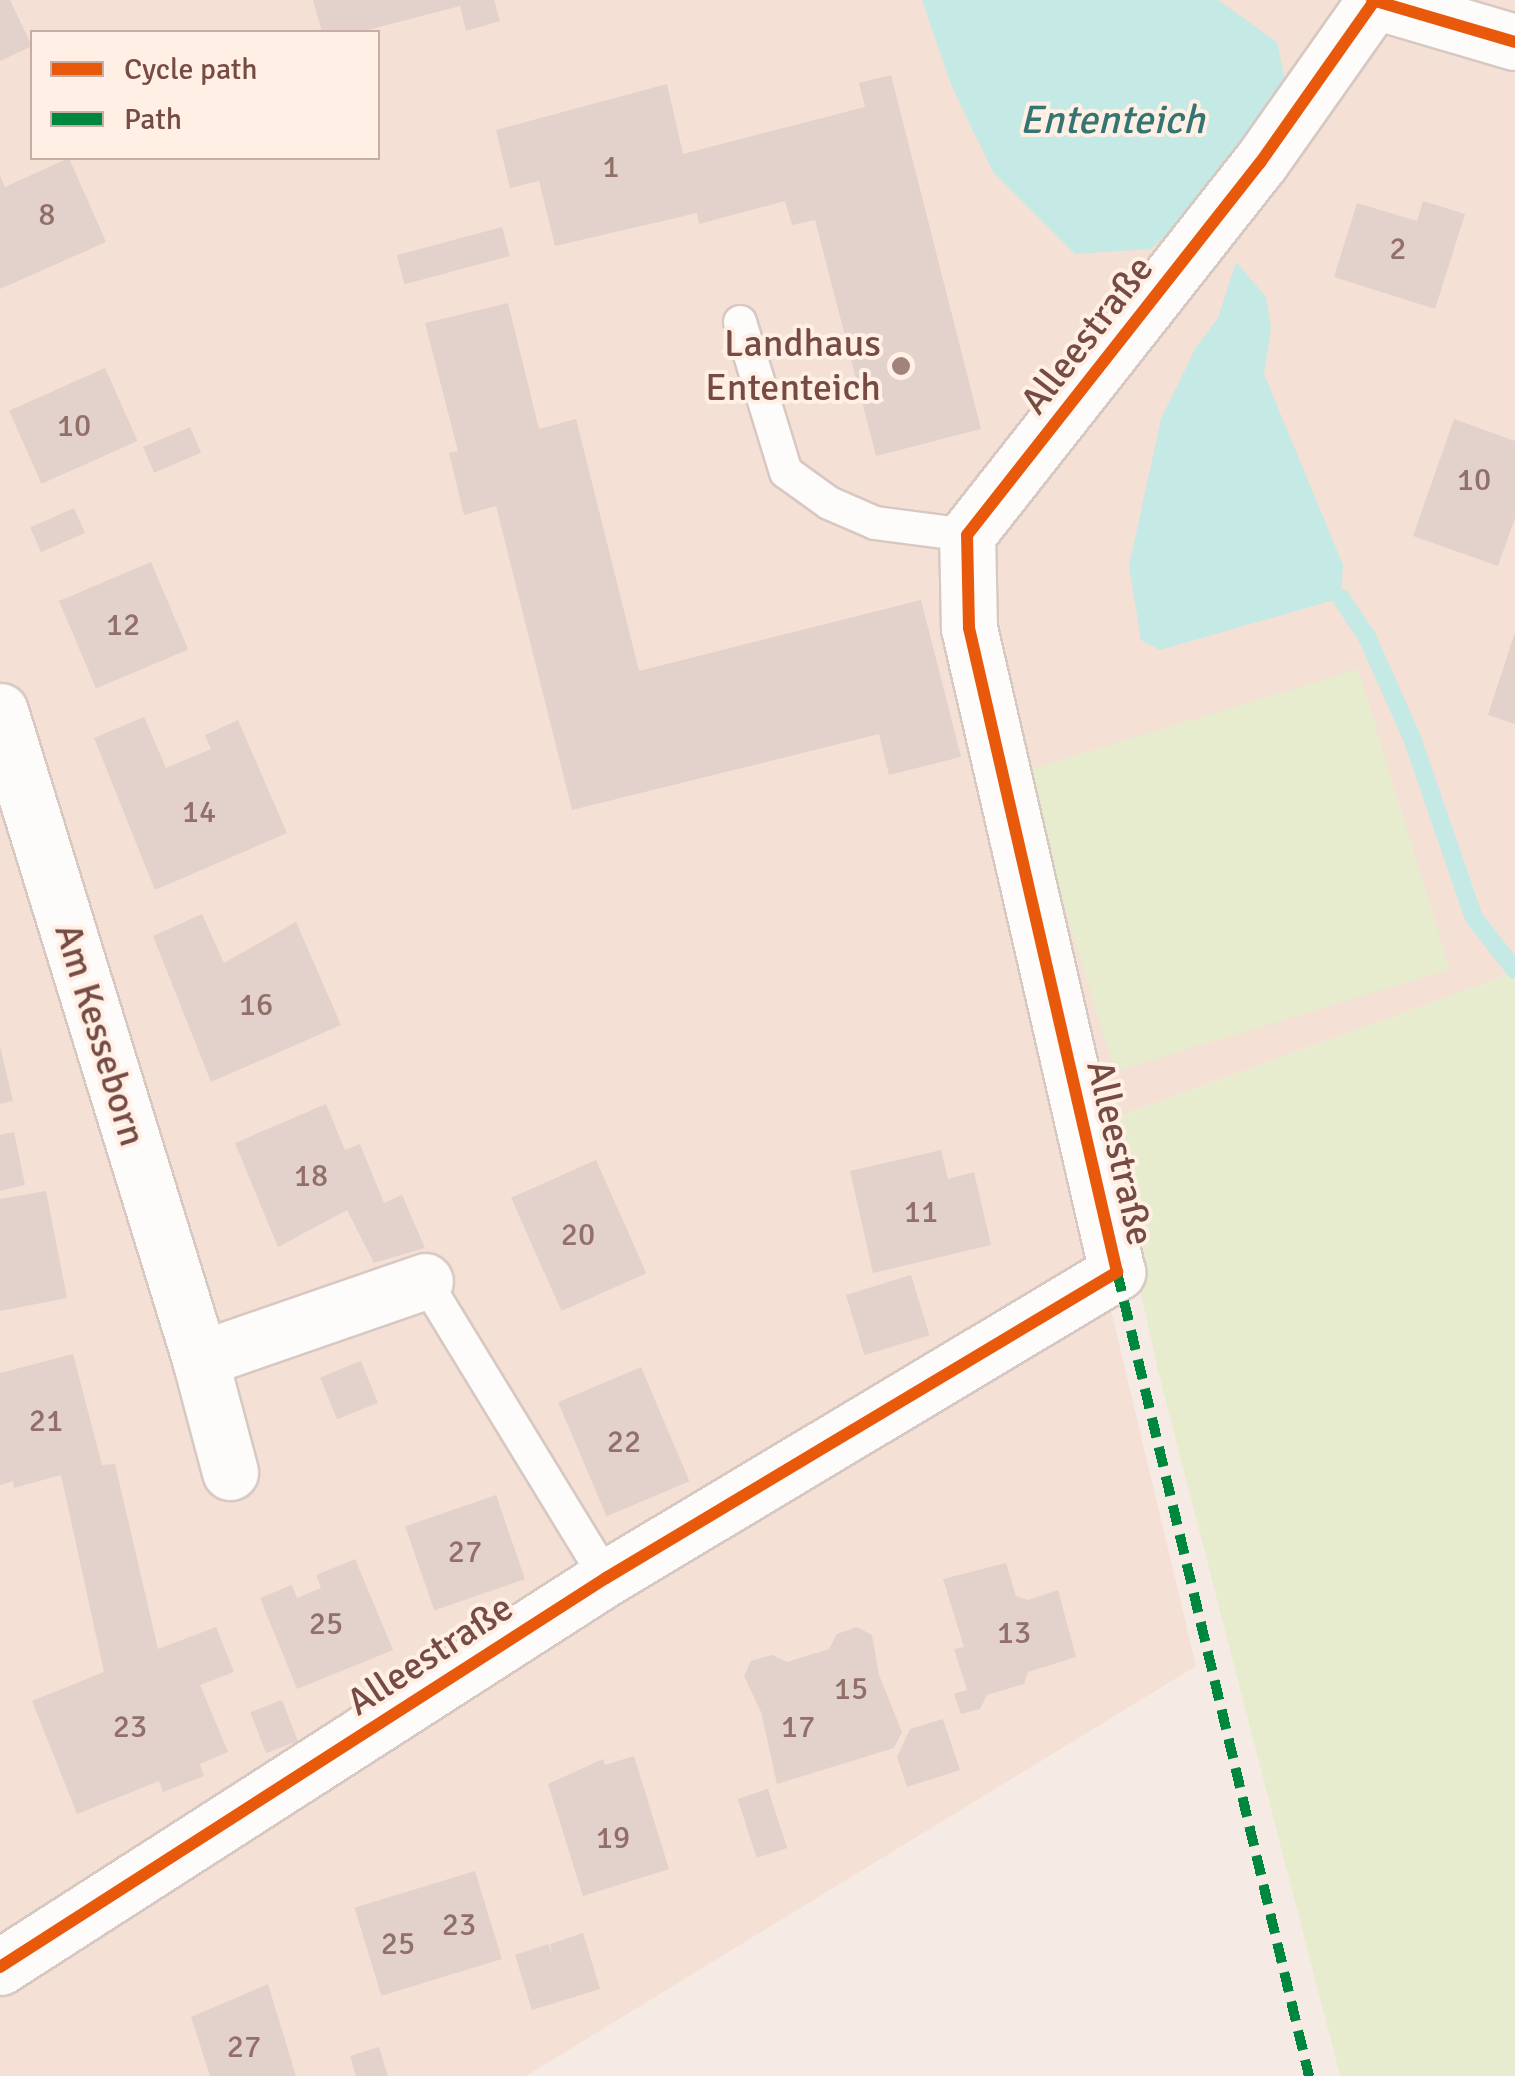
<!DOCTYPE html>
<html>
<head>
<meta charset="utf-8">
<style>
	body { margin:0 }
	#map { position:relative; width:1515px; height:2076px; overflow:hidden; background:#f6ebe4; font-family:Signika,sans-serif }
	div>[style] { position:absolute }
	.residential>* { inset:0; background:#f4e0d4 }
	.green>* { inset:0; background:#e6eccd; transform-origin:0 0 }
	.water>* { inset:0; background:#c5e9e5 }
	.stream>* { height:18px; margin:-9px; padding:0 9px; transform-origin:9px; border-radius:9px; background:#c5e9e5 }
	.building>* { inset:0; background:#e3d1cc; transform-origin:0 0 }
	.roads { filter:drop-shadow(2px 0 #d7c8c2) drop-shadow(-2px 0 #d7c8c2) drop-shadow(0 2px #d7c8c2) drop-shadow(0 -2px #d7c8c2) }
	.lane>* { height:32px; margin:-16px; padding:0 16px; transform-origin:16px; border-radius:16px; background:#fefcfb }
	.street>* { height:55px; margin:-27.5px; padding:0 27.5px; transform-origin:27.5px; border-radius:27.5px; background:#fefcfb }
	.secondary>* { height:55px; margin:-27.5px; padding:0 27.5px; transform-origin:27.5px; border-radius:27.5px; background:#fefcfb }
	.quiet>* { height:10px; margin-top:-5px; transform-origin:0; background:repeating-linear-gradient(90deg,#00873e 0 20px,transparent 0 30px) }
	.cycleway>* { height:12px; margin:-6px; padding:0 6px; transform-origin:6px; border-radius:6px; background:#e8590c }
	.dots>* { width:28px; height:28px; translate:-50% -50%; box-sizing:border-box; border:5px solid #ffefe4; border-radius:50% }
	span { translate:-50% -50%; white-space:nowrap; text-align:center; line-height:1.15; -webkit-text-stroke:8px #ffefe4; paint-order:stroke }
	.number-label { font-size:32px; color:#926f68 }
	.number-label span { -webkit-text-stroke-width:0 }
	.street-label { font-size:38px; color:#754b44 }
	.poi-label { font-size:38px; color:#754b44 }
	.right { translate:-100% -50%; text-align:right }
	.water-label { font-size:40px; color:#347573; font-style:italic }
	.legend { position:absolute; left:30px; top:30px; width:350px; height:130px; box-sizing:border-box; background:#ffefe4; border:2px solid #c8ada4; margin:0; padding:12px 18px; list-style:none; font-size:30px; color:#754b44 }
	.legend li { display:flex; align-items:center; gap:20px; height:50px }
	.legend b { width:50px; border:2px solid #c8ada4 }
</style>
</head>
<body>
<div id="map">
	<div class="residential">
		<div style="clip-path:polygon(evenodd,0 0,1515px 0,1515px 972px,1069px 1134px,1196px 1666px,526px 2076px,0 2076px,0 0,32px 32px,378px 32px,378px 158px,32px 158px,32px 32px)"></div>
	</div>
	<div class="green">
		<div style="left:1358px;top:669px;width:314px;height:350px;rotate:73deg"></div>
		<div style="clip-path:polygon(1515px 972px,1515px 2076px,1340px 2076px,1158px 1371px,1103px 1122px)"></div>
	</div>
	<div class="water">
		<div style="clip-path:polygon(922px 0,1218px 0,1277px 42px,1288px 95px,1232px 176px,1151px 249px,1075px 254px,993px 172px,952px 87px)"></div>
		<div style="clip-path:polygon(1236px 262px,1266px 297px,1271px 329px,1264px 374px,1343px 565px,1341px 598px,1160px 650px,1141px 640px,1129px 566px,1161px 419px,1196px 347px,1218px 318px)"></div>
	</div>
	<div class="stream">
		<div style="left:1341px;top:598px;width:47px;rotate:56.3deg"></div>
		<div style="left:1367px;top:637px;width:111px;rotate:66deg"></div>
		<div style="left:1412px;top:738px;width:190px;rotate:71deg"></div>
		<div style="left:1474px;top:918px;width:66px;rotate:51.7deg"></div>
	</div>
	<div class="building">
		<div style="clip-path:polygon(0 0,10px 0,32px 46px,0 61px)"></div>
		<div style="clip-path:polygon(313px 0,494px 0,500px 21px,466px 31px,460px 6px,360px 32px,322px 32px)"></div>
		<div style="clip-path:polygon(891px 75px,981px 429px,876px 456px,815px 220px,792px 225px,785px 201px,699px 224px,697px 213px,555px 246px,539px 181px,510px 188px,496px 130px,667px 84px,683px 154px,865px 107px,859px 83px)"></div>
		<div style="clip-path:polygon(69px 158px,106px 242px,0 289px,0 175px,5px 187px)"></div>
		<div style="clip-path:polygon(1423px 201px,1465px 214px,1435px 309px,1334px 277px,1357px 203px,1417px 221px)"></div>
		<div style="left:502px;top:227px;width:30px;height:109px;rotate:75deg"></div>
		<div style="clip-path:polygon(508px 303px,539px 429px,576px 419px,639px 671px,921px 600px,961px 757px,889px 775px,879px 734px,572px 810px,496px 506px,464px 515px,449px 453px,458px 451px,425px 323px)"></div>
		<div style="left:105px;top:368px;width:80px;height:105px;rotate:66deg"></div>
		<div style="clip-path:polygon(1454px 419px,1515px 441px,1515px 518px,1498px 566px,1413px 536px)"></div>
		<div style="left:190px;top:427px;width:28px;height:51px;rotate:67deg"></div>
		<div style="left:74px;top:508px;width:27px;height:48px;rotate:66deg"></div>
		<div style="left:151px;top:562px;width:95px;height:100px;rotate:67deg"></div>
		<div style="clip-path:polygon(1514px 635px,1515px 635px,1515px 724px,1488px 715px)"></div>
		<div style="clip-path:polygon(144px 717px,166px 768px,211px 749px,205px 735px,238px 720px,287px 833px,155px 890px,94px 738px)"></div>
		<div style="clip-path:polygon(202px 914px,224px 963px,296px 922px,341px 1025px,211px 1082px,153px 936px)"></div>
		<div style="clip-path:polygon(0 1046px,13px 1101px,0 1104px)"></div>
		<div style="clip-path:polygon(326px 1104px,345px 1150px,360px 1144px,384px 1203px,402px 1195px,425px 1248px,374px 1263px,347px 1210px,278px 1247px,235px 1143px)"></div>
		<div style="clip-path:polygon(14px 1132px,25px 1185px,0 1191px,0 1135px)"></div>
		<div style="clip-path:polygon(941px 1150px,948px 1179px,974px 1172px,991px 1245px,873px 1273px,850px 1171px)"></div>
		<div style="left:596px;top:1160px;width:124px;height:93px;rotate:66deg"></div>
		<div style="clip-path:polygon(46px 1191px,67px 1298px,0 1311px,0 1199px)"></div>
		<div style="left:911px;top:1275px;width:63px;height:68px;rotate:73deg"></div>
		<div style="clip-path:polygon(73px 1354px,102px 1465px,115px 1464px,158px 1649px,216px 1627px,234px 1672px,200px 1685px,228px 1752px,200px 1764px,204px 1776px,163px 1792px,159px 1781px,77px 1814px,32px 1701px,104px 1672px,61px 1475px,14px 1488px,13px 1481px,0 1485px,0 1373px)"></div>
		<div style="left:361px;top:1361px;width:45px;height:44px;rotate:68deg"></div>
		<div style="left:641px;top:1367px;width:124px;height:90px;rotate:67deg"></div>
		<div style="left:496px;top:1495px;width:89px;height:96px;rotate:71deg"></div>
		<div style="clip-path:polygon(355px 1559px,393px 1650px,297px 1689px,260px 1598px,292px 1585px,297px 1598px,321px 1588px,316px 1575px)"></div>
		<div style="clip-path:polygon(1006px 1563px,1016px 1596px,1028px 1600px,1058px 1590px,1076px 1657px,1028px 1672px,1024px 1684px,987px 1695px,980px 1709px,961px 1714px,954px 1694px,967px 1690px,954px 1649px,964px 1647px,943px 1579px)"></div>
		<div style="clip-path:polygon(857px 1627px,872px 1635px,879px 1675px,902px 1732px,894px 1748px,777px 1784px,761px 1712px,744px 1676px,751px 1661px,772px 1655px,787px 1662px,829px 1649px,837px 1634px)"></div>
		<div style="left:282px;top:1700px;width:44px;height:34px;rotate:69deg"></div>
		<div style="clip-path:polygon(943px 1719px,960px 1770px,907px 1787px,897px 1757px,910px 1729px)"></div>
		<div style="clip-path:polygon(634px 1756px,669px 1869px,583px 1896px,548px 1784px,603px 1759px,605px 1765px)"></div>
		<div style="left:768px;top:1789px;width:62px;height:32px;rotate:72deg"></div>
		<div style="left:475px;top:1871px;width:92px;height:126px;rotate:73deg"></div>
		<div style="clip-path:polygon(583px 1933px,600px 1989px,532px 2010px,515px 1955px,548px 1944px,553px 1956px,550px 1944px)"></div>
		<div style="clip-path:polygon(268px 1984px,296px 2076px,210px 2076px,191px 2017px)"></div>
		<div style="clip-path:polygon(379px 2047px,388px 2076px,356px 2076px,350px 2056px)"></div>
	</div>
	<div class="roads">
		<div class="lane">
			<div style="left:740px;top:322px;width:157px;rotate:73deg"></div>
			<div style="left:786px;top:472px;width:53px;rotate:35.8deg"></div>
			<div style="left:829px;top:503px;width:50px;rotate:23.5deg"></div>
			<div style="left:875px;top:523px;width:93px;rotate:7.4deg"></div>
			<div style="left:425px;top:1281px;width:348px;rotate:58.6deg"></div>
		</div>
		<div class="street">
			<div style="left:0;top:711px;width:678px;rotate:72.85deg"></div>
			<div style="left:200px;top:1359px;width:238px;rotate:-19.1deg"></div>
			<div style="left:200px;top:1359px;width:117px;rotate:75.1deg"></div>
			<div style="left:0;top:1967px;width:720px;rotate:-32.7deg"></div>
			<div style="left:606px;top:1578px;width:596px;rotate:-30.91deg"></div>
			<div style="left:1117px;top:1272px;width:661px;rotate:-102.94deg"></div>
			<div style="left:969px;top:628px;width:93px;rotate:-91.2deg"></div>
			<div style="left:967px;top:535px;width:474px;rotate:-51.8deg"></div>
			<div style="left:1260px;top:163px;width:199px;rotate:-54.8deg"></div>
		</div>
		<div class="secondary">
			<div style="left:1372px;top:0;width:149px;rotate:16.4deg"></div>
		</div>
	</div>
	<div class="quiet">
		<div style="left:1117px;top:1272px;width:827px;rotate:76.57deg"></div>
	</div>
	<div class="cycleway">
		<div style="left:1372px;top:0;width:149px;rotate:16.4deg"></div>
		<div style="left:0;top:1967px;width:720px;rotate:-32.7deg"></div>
		<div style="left:606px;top:1578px;width:596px;rotate:-30.91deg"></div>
		<div style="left:1117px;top:1272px;width:661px;rotate:-102.94deg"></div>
		<div style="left:969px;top:628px;width:93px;rotate:-91.2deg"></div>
		<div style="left:967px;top:535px;width:474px;rotate:-51.8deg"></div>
		<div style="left:1260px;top:163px;width:199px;rotate:-54.8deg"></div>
	</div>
	<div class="dots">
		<div style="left:901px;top:366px;background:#a2837c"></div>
	</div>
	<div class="number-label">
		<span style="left:611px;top:167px">1</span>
		<span style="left:47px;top:215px">8</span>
		<span style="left:1398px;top:249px">2</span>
		<span style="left:74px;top:426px">10</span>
		<span style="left:1474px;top:480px">10</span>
		<span style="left:123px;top:625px">12</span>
		<span style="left:199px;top:812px">14</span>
		<span style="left:256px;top:1005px">16</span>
		<span style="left:311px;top:1176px">18</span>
		<span style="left:921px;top:1212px">11</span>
		<span style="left:578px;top:1235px">20</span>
		<span style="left:46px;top:1421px">21</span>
		<span style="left:624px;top:1442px">22</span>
		<span style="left:465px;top:1552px">27</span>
		<span style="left:326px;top:1624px">25</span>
		<span style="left:1014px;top:1633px">13</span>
		<span style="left:851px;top:1689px">15</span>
		<span style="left:130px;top:1727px">23</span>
		<span style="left:798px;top:1727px">17</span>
		<span style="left:613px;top:1838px">19</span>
		<span style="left:459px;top:1925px">23</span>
		<span style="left:398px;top:1944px">25</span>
		<span style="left:244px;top:2047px">27</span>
	</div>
	<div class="street-label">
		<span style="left:1087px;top:335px;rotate:-52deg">Alleestraße</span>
		<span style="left:100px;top:1035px;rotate:73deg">Am Kesseborn</span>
		<span style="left:1120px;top:1153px;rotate:77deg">Alleestraße</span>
		<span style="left:430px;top:1655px;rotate:-33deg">Alleestraße</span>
	</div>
	<div class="poi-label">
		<span class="right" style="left:881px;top:366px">Landhaus<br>Ententeich</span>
	</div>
	<div class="water-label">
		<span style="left:1112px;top:120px">Ententeich</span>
	</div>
	<ul class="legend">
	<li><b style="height:12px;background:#e8590c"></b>Cycle path</li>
	<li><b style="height:12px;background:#00873e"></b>Path</li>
	</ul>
</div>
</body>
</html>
